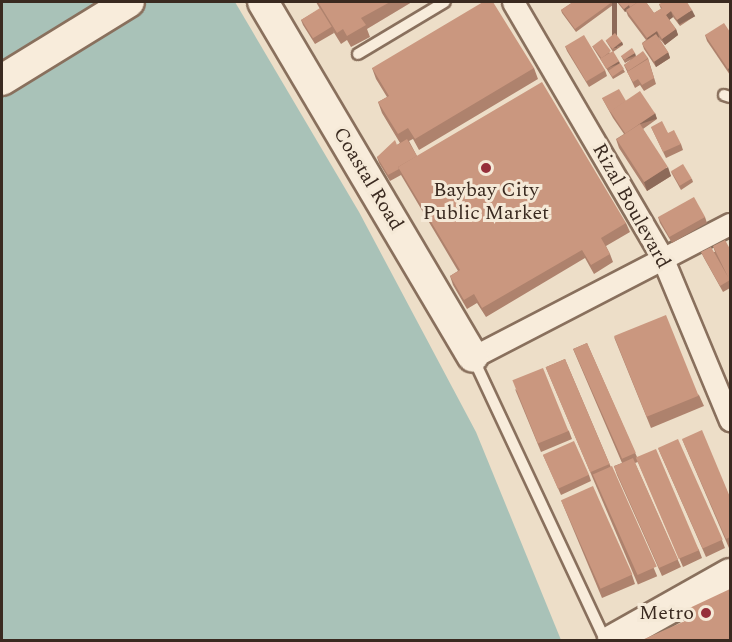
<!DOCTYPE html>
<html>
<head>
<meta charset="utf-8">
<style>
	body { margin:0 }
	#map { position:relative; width:732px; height:642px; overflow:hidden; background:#eddec8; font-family:Spectral,serif }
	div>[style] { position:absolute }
	.water>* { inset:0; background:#a9c2b8 }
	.roads { filter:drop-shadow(2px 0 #89705d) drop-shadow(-2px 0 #89705d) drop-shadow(0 2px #89705d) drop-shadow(0 -2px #89705d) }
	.lane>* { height:10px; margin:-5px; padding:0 5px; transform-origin:5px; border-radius:5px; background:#f8ecdb }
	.street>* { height:21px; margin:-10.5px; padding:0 10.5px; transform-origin:10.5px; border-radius:10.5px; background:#f8ecdb }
	.secondary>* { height:30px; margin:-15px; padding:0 15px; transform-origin:15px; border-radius:15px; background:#f8ecdb }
	.wall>* { inset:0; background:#ae826d; transform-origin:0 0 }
	.shaded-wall>* { inset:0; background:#8d6a59; transform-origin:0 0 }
	.building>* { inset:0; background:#ca977f; transform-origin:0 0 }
	.dots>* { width:16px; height:16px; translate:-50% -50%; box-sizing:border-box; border:3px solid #f5e9d7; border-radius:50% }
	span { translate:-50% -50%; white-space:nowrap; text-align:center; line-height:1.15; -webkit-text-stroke:6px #f5e9d7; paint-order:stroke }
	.street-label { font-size:20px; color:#3a2a20 }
	.poi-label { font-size:20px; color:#3a2a20 }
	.right { translate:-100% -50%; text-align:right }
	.frame { position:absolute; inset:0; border:3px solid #3a2a20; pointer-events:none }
</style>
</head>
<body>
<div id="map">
	<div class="water">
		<div style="clip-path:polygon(2px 2px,235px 2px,359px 212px,476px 432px,561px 640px,2px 640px)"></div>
	</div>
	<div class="roads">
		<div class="lane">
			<div style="left:358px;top:54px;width:101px;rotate:-30.9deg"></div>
			<div style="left:724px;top:95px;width:6px;rotate:18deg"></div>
			<div style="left:473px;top:358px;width:311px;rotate:64.9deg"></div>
		</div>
		<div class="street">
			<div style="left:513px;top:2px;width:295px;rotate:59.7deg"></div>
			<div style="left:662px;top:257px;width:177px;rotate:67.4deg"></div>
			<div style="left:473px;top:357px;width:289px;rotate:-27.4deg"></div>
		</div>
		<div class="secondary">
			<div style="left:263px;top:2px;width:412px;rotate:59.4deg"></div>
			<div style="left:2px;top:80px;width:149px;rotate:-31.6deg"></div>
			<div style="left:613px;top:640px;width:134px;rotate:-29.4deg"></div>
		</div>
	</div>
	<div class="wall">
		<div style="clip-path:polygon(316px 2px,412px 2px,367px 29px,370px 37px,351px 47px,347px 40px,341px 44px,333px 31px,334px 33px,315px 44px,303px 25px,301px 20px,320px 9px)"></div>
		<div style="clip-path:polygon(573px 2px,646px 2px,654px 13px,661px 9px,659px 4px,695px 16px,680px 26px,673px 17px,669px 20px,676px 29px,678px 35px,665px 45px,658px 37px,668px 52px,670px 58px,656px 67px,644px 49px,642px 43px,646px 40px,628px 16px,626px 11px,625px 12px,617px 2px,576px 32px,562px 13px,561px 10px)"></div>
		<div style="clip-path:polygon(730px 32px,730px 75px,707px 41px,705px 35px)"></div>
		<div style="clip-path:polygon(606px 41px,622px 42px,623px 45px,613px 52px,625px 72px,613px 79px,592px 46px,611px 53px,613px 52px)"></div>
		<div style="clip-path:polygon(565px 46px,605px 70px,607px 76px,589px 87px,567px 51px)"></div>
		<div style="clip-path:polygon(621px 56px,636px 56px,648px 58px,656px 84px,644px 91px,640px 85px,635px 88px,624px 65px,632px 59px,625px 63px)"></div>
		<div style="clip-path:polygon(372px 68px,534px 68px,538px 79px,419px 150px,413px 139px,409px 141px,417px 156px,626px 223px,630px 232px,606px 246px,610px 254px,613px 262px,594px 274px,585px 258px,486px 317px,477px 303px,467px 309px,453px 285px,450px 276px,458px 271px,401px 175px,390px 181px,379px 163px,377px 157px,400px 143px,382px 113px,378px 102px,387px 97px,376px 79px)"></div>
		<div style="clip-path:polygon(602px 98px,626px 101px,655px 113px,657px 119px,643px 129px,671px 176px,647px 191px,619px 148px,616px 139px,624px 134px,613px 118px)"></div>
		<div style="clip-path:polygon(651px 127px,668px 133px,681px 144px,683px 150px,666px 158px)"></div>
		<div style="clip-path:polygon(671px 172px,692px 179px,693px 182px,681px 190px)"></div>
		<div style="clip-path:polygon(658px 217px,705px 217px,707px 223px,672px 243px,660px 223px)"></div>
		<div style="clip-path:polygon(713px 246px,730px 249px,730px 288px,723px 292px,704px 258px,701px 252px,715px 252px)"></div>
		<div style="clip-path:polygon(614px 337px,699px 395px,704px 406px,651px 428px)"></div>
		<div style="clip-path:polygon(587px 343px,637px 457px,699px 550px,702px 558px,683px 567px,638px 462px,635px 463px,681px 567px,662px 576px,617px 475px,614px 466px,622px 463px,573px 349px)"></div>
		<div style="left:565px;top:359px;width:236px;height:21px;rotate:67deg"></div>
		<div style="clip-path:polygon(515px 389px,569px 431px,572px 439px,541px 452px)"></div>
		<div style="clip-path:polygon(682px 439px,730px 497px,730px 547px,729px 548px)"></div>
		<div style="clip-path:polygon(658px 448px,722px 540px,725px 548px,706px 557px)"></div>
		<div style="clip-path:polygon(543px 455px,589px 475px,591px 481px,561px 495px)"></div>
		<div style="clip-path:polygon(561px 500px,632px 575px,635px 584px,602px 598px)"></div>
	</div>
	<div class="shaded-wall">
		<div style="left:612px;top:2px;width:5px;height:46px"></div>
		<div style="clip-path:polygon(629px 5px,630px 8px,625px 12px,624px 9px)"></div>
		<div style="left:692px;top:10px;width:7px;height:18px;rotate:63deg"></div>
		<div style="clip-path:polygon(671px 11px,673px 17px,668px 21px,666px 15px)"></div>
		<div style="clip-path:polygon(676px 29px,678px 35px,665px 45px,662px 39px)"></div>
		<div style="clip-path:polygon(657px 31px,659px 37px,649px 44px,647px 38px)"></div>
		<div style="left:622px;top:42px;width:3px;height:12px;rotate:72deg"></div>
		<div style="clip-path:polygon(668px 52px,670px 58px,656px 67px,654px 61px)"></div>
		<div style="left:635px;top:53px;width:3px;height:13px;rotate:72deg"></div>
		<div style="left:619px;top:61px;width:3px;height:14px;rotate:72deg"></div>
		<div style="clip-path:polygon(730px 67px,730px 75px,728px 69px)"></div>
		<div style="left:655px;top:113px;width:6px;height:35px;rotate:72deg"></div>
		<div style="clip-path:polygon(668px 167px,671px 176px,647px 191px,644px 182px)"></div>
	</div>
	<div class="building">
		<div style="clip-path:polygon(318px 2px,390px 2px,361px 18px,366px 25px,347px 36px,343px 29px,337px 33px)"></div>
		<div style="clip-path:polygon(483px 2px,493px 2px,534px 68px,415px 139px,408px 128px,398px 134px,378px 102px,389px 96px,372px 68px)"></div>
		<div style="clip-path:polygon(573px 2px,612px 2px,575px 29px,561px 10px)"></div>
		<div style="clip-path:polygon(618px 2px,638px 2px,630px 7px,629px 5px,624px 9px)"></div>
		<div style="clip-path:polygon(638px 2px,646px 2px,654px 13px,662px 8px,659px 4px,663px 2px,687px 2px,692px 10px,677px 20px,671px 11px,666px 15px,676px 29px,662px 39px,657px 31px,647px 38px,626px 10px)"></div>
		<div style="left:320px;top:8px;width:22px;height:22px;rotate:58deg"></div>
		<div style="clip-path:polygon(724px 23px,730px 32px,730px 67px,728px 69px,705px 35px)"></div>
		<div style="left:615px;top:33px;width:11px;height:12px;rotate:52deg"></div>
		<div style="left:656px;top:34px;width:22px;height:17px;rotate:56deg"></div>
		<div style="left:584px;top:35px;width:41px;height:22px;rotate:59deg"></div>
		<div style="left:602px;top:39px;width:15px;height:12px;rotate:53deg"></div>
		<div style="clip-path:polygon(632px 48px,635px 53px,624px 60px,621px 56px)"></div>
		<div style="left:613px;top:51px;width:12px;height:15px;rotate:59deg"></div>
		<div style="clip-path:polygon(643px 51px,648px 58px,628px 71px,624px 65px)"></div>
		<div style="clip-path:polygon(648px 59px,654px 78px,642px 85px,638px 79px,633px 82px,627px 72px)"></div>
		<div style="left:620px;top:63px;width:7px;height:14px;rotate:56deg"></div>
		<div style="clip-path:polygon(542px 82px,626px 223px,601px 238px,610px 254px,591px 265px,582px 250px,482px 308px,474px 294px,464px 300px,450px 276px,460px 270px,398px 167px)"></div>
		<div style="clip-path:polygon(619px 89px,626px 101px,610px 112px,602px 98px)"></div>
		<div style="left:640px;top:91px;width:27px;height:36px;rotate:56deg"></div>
		<div style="clip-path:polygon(662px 121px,668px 133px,674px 130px,681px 144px,663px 152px,651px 127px)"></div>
		<div style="left:640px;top:124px;width:51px;height:28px;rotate:57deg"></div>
		<div style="clip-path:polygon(407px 139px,417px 156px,398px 167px,399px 169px,388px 175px,377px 157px,395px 140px,397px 145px)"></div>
		<div style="left:683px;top:164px;width:17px;height:14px;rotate:59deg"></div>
		<div style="left:694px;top:197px;width:23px;height:41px;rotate:61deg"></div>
		<div style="clip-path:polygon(725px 240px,730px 249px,730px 280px,720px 286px,701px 252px,711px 247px,728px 277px,713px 246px)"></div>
		<div style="left:666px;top:315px;width:87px;height:56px;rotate:68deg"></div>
		<div style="left:587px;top:343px;width:120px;height:15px;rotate:66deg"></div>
		<div style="left:565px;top:359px;width:114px;height:21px;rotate:67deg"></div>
		<div style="left:543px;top:368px;width:68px;height:33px;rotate:68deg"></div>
		<div style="clip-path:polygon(702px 430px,730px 497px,730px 537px,726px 539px,682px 439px)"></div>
		<div style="left:678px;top:439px;width:110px;height:22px;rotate:66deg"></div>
		<div style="left:574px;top:441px;width:37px;height:34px;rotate:66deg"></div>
		<div style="left:656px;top:449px;width:110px;height:22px;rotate:67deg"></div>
		<div style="left:633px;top:458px;width:111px;height:21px;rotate:66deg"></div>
		<div style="left:612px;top:466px;width:110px;height:21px;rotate:66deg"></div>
		<div style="left:593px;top:486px;width:97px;height:35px;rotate:66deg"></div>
		<div style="clip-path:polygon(730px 589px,730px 640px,642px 640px,685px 621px,681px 612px)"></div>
	</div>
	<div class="dots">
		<div style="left:486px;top:168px;background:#962f3a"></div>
		<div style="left:706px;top:613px;background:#962f3a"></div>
	</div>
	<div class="street-label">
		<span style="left:368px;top:179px;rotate:59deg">Coastal Road</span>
		<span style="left:631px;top:206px;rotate:61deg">Rizal Boulevard</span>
	</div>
	<div class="poi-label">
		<span style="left:486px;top:202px">Baybay City<br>Public Market</span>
		<span class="right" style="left:694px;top:613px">Metro</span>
	</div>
	<div class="frame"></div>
</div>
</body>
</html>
